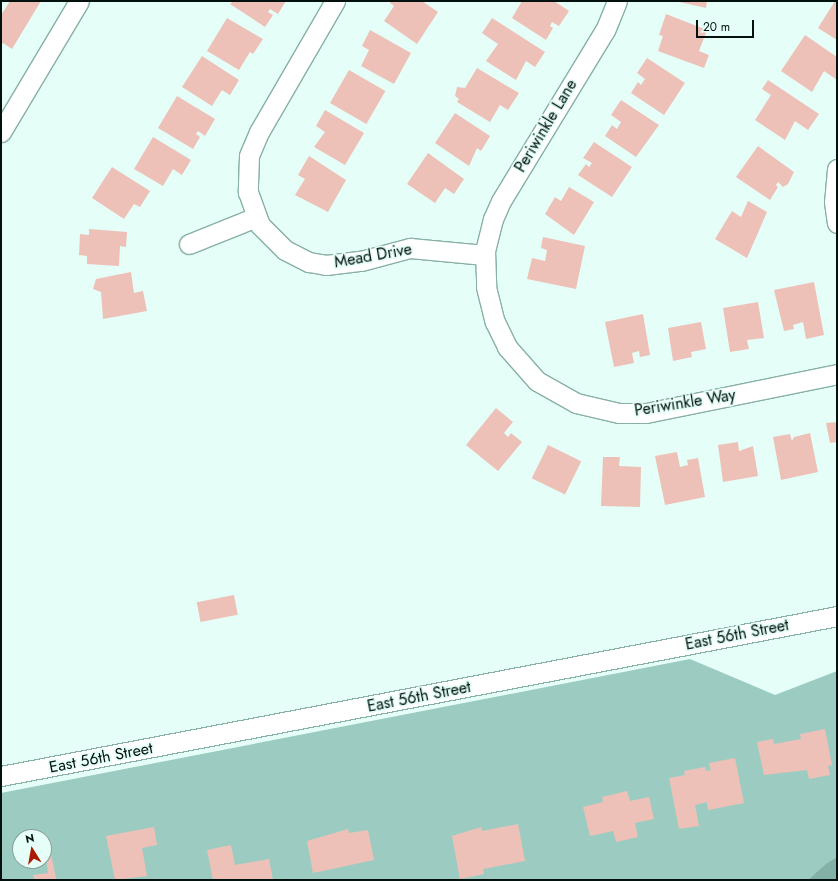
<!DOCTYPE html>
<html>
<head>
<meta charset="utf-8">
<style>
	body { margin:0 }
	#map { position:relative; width:838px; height:881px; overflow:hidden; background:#e5fef8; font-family:Jost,sans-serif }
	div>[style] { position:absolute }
	.forest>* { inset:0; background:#9cccc1 }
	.water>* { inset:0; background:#83b1a7 }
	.building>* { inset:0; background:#edc1b8; transform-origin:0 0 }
	.roads { filter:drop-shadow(1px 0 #87b0a6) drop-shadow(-1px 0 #87b0a6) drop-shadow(0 1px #87b0a6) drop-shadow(0 -1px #87b0a6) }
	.minor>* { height:19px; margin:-9.5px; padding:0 9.5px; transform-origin:9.5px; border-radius:9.5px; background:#fff }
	span { translate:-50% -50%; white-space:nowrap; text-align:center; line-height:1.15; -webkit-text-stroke:3.5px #e5fef8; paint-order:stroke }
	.street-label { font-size:16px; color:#03110e }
	.frame { position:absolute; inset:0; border:2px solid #03110e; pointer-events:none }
	.north { position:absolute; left:12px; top:829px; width:40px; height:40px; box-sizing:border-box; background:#e5fef8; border:1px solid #8b9f9a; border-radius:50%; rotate:349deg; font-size:11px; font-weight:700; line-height:16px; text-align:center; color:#03110e }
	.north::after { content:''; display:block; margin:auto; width:14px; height:18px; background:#aa1a00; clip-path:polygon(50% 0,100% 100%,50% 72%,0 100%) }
	.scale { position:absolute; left:696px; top:20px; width:58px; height:18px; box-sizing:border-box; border:2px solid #03110e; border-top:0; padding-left:5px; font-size:12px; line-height:14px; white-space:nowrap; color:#03110e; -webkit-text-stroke:3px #e5fef8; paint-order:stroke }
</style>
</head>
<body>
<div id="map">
	<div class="forest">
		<div style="clip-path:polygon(evenodd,690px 659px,775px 695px,837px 671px,837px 857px,808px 880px,1px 880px,1px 793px,690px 659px,20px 837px,44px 837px,44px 861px,20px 861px,20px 837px)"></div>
	</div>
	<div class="water">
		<div style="clip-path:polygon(837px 857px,837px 880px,808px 880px,826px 864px)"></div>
	</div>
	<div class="building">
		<div style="clip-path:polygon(10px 1px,41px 1px,12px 49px,3px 43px,1px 46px,1px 15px)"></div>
		<div style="clip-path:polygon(233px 1px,286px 1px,278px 14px,270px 9px,268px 12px,273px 15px,265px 27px,230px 4px)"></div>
		<div style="clip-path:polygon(391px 1px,422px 1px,438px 12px,417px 44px,384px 21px,394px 6px,390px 3px)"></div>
		<div style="clip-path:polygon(522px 1px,554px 1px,569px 11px,559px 26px,552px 22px,550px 26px,553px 28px,546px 40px,512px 18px)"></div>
		<div style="clip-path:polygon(675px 1px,707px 1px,706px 8px)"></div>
		<div style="clip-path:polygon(835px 1px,837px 1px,837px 40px,818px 28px)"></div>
		<div style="clip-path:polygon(666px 14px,707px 30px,699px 51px,709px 55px,704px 68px,658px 51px,663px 36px,659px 35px)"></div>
		<div style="clip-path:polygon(227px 18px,263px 39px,253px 54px,250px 52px,239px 70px,207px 51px)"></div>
		<div style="clip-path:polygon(492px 18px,545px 52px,535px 67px,526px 61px,516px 80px,486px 61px,498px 44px,482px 33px)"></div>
		<div style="clip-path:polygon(370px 30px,411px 53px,394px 84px,361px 66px,369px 50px,362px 46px)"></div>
		<div style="clip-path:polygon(805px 35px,837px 57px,837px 80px,824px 71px,812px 92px,781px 71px)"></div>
		<div style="clip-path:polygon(202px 56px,239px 80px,230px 95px,222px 90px,212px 106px,182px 87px)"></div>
		<div style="clip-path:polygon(647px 58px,685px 83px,664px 115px,631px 93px,638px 82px,641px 85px,645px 79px,637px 73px)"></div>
		<div style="clip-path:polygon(477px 68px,519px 93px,508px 110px,500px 105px,490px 122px,457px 102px,459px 99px,455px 96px,457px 87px,465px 88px)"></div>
		<div style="left:349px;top:70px;width:42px;height:38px;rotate:30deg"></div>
		<div style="clip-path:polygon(768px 80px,819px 114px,808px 130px,795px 121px,785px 140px,755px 120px,771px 95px,762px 89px)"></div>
		<div style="clip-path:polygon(177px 96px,215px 119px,205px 136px,198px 131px,196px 134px,200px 137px,193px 149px,158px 128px)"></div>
		<div style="clip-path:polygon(621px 100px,659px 125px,636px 157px,605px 136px,612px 125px,617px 129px,621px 122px,611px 115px)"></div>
		<div style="clip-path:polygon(325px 110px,364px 133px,345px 165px,314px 147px,325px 132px,316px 126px)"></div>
		<div style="clip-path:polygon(455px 113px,490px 136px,481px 151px,477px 148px,469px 166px,435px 143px)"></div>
		<div style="clip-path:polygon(153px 137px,191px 160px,182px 175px,173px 169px,163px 186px,134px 169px)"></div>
		<div style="clip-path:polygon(594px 142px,632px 167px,612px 197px,578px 175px,586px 164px,589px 167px,592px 163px,583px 158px)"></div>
		<div style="clip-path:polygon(758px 146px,794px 172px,788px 184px,783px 187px,778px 182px,776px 185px,778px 187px,770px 200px,736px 177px)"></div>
		<div style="clip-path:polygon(428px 153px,464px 179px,454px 194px,445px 188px,435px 203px,407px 184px)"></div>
		<div style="clip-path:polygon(309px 156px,346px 180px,328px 212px,295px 195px,305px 179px,298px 175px)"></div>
		<div style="clip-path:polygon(112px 167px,150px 191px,140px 207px,134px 204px,124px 219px,92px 198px)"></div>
		<div style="clip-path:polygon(569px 187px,594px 202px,574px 235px,545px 214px,555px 197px,561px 201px)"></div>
		<div style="clip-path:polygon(748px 201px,767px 212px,747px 258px,715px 239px,732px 211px,741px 217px)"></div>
		<div style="clip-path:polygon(89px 229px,127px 232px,126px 247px,120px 246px,119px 266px,87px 264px,87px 256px,79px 255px,80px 234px,89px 235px)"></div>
		<div style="clip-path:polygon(543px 237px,585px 246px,576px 289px,527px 279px,532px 258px,545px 261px,547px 250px,541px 248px)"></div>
		<div style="clip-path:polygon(131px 272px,134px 293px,143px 291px,147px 311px,103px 319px,101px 292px,93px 289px,96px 279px)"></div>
		<div style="clip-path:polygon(814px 282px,824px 335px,806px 339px,803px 322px,793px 325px,794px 329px,784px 331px,774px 290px)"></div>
		<div style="clip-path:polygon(758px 302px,764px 338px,747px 340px,749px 349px,730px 352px,723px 308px)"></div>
		<div style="clip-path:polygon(643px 314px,650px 355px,640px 357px,639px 351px,632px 353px,634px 363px,614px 367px,605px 322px)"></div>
		<div style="clip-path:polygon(701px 322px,706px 349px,691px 352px,692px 357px,673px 361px,668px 328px)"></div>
		<div style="clip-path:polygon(496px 408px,513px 422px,504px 433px,508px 437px,511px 433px,522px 442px,498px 471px,466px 445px)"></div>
		<div style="clip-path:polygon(837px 422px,837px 442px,830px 443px,826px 423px)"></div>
		<div style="clip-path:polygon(810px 433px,818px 472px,781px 480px,773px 437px,790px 434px,792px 441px,794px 437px)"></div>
		<div style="clip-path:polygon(738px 442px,739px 451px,753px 446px,758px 476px,723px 482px,718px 445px)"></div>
		<div style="left:548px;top:445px;width:37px;height:37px;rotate:26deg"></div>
		<div style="clip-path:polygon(677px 452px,680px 467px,688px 465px,687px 460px,698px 458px,705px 497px,665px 505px,655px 456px)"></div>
		<div style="clip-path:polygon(603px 457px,620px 457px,619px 466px,641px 467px,640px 507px,601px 506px)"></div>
		<div style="left:234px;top:595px;width:20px;height:38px;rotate:79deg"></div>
		<div style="clip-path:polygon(825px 729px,832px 765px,828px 766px,830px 775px,809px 779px,807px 770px,764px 775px,757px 742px,773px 739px,774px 744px,801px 739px,800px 734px)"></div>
		<div style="clip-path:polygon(735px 758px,744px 803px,708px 810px,707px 802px,695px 805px,699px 826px,679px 829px,669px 778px,685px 775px,684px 771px,705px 767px,706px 771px,711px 770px,709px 763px)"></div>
		<div style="clip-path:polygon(627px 791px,630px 801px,649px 797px,654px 819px,635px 823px,638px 837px,616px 842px,613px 831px,590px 836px,583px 807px,603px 802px,602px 797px)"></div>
		<div style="clip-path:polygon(518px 824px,525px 861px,483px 869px,484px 874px,460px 879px,452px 836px,481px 827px,482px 831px)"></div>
		<div style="clip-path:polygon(154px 827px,157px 845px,142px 848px,147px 876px,115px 880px,106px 836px)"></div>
		<div style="clip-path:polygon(348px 829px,349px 833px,368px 830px,374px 860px,313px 873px,307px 841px)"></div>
		<div style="clip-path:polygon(48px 840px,56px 878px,59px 880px,34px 880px,33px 875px,48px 873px,44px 841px)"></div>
		<div style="clip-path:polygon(231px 845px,235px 865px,269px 859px,273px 880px,213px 880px,207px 850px)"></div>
	</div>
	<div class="roads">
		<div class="minor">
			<div style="left:335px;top:1px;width:151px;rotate:120.1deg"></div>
			<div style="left:259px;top:132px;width:26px;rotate:113deg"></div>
			<div style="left:249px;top:156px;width:36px;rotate:92deg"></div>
			<div style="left:248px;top:192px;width:35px;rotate:70deg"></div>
			<div style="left:260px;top:225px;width:35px;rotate:45deg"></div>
			<div style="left:285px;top:250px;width:27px;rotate:27deg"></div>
			<div style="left:309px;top:262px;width:17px;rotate:10deg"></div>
			<div style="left:326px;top:265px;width:35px;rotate:-7deg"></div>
			<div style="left:361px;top:261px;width:51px;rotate:-14.9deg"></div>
			<div style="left:410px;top:248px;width:75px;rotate:5.3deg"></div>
			<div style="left:617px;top:1px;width:31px;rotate:112deg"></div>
			<div style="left:605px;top:30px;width:200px;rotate:121.3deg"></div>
			<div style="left:501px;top:201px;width:20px;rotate:114deg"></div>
			<div style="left:493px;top:219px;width:32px;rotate:104deg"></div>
			<div style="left:485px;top:250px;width:37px;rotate:88deg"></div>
			<div style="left:486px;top:287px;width:36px;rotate:76deg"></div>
			<div style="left:495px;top:322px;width:28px;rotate:64deg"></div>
			<div style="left:507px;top:347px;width:45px;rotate:48.6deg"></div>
			<div style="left:537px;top:381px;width:45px;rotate:29.4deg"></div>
			<div style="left:576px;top:403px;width:44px;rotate:13.1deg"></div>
			<div style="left:619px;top:413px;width:27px"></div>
			<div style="left:646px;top:413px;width:195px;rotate:-11.5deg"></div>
			<div style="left:1px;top:132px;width:152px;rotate:-59.2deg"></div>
			<div style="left:837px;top:169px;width:33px;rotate:95deg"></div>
			<div style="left:834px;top:202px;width:21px;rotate:82deg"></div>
			<div style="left:189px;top:244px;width:72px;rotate:-21.9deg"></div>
			<div style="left:1px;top:776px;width:851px;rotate:-10.83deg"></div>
		</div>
	</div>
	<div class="street-label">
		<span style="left:546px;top:126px;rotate:-59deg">Periwinkle Lane</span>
		<span style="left:373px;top:256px;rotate:-10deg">Mead Drive</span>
		<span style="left:685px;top:403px;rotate:-9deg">Periwinkle Way</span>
		<span style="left:737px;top:635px;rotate:-11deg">East 56th Street</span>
		<span style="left:419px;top:697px;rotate:-11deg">East 56th Street</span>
		<span style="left:101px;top:758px;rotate:-11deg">East 56th Street</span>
	</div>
	<div class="frame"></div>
	<div class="north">N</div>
	<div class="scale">20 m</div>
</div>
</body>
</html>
